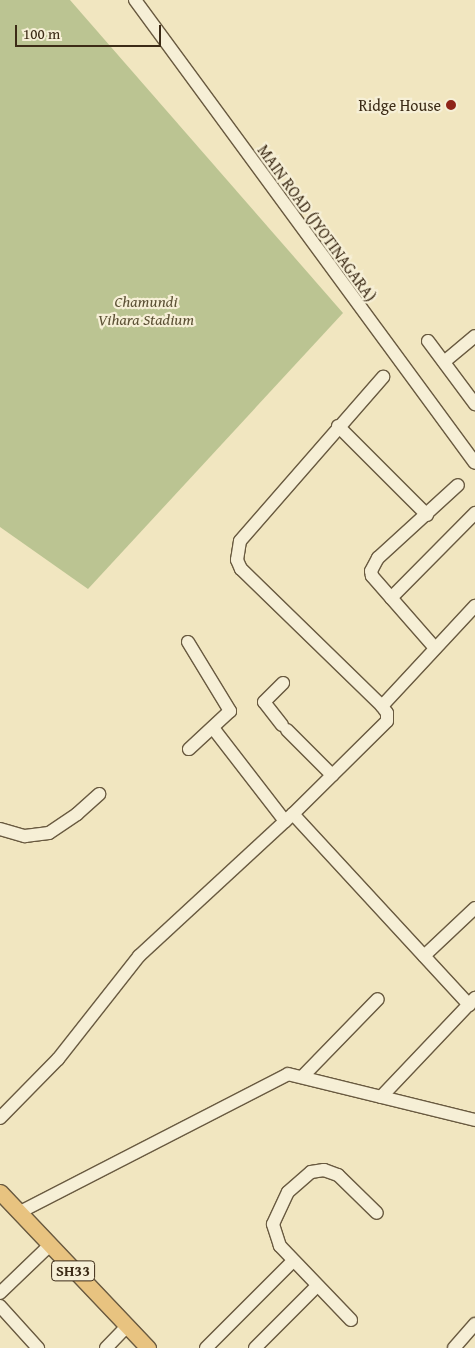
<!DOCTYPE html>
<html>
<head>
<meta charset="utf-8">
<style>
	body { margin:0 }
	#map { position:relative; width:475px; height:1348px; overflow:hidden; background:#f1e6c0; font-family:"Gentium Book Plus",serif }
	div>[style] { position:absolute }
	.green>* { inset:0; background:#bbc492 }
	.roads { filter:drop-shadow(1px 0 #695a40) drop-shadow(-1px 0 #695a40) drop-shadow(0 1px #695a40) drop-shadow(0 -1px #695a40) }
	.minor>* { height:12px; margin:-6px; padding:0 6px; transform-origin:6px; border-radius:6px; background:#f6efd6 }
	.major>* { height:15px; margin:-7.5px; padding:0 7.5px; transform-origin:7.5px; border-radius:7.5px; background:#e8c380 }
	.dots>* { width:14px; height:14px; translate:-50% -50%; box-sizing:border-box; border:2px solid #f6efd6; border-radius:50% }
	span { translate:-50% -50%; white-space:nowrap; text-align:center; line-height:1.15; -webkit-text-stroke:4.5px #f6efd6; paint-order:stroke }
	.shield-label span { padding:1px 4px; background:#f6efd6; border:1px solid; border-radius:4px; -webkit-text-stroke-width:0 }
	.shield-label { font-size:15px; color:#3c2b16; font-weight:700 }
	.poi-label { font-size:16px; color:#3c2b16 }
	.right { translate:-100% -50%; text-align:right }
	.street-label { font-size:16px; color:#3c2b16 }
	.park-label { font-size:16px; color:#5c5135; font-style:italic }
	.scale { position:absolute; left:15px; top:25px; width:146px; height:22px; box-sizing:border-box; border:2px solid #3c2b16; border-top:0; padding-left:6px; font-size:15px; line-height:18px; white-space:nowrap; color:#3c2b16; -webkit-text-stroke:4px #f6efd6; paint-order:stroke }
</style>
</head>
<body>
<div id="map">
	<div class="green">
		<div style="clip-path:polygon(0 0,70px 0,343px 313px,88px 589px,0 527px)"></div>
	</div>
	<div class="roads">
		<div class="minor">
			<div style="left:135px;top:0;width:574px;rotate:53.71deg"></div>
			<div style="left:428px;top:341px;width:79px;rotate:53.3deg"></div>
			<div style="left:444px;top:362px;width:40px;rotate:-40deg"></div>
			<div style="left:338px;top:426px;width:126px;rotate:45deg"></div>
			<div style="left:391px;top:598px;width:120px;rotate:-45.3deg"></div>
			<div style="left:188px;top:642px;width:81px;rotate:58.7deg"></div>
			<div style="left:230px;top:711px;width:56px;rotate:137.2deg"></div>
			<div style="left:435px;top:648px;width:96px;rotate:-131.2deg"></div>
			<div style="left:372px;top:576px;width:5px;rotate:-101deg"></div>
			<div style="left:371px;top:571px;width:15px;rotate:-62deg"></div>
			<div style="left:378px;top:558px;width:108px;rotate:-42.4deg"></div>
			<div style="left:382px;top:706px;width:137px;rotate:-47.1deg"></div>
			<div style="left:282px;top:725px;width:29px;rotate:-128deg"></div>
			<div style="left:264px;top:702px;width:27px;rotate:-45deg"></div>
			<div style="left:213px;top:728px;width:118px;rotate:52.3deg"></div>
			<div style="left:287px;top:730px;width:64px;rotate:45deg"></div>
			<div style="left:293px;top:814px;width:260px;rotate:47.3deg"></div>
			<div style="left:0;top:829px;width:26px;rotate:16deg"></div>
			<div style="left:25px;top:836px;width:24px;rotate:-7deg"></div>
			<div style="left:49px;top:833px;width:34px;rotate:-34deg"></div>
			<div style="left:77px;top:814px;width:30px;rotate:-42deg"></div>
			<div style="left:424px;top:956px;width:70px;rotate:-43.3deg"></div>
			<div style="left:303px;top:1076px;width:107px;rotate:-45.8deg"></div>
			<div style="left:381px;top:1097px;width:137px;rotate:-46.5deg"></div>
			<div style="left:0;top:1118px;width:83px;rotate:-45.5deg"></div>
			<div style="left:58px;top:1059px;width:131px;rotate:-51.8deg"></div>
			<div style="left:139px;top:956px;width:209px;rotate:-42.7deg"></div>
			<div style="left:293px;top:814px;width:132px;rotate:-44.7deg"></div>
			<div style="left:387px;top:721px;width:8px;rotate:-90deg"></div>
			<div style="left:387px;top:713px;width:9px;rotate:-126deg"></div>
			<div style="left:382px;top:706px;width:197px;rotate:-135.8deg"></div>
			<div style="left:241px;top:569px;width:10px;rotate:-114deg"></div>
			<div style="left:237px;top:560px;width:19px;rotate:-81deg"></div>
			<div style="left:240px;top:541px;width:218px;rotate:-48.9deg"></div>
			<div style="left:20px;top:1212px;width:301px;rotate:-27.2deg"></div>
			<div style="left:288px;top:1074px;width:193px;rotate:13.8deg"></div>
			<div style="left:0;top:1293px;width:68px;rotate:-43.8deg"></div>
			<div style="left:0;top:1306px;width:57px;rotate:47.9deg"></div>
			<div style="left:351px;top:1320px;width:103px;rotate:-133.8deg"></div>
			<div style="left:280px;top:1246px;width:23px;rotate:-108deg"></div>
			<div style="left:273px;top:1224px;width:35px;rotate:-65deg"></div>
			<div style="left:288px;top:1192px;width:30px;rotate:-41deg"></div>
			<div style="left:311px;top:1172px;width:13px;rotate:-9deg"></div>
			<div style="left:324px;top:1170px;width:15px;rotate:20deg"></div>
			<div style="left:338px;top:1175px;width:54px;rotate:44.3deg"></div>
			<div style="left:106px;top:1348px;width:30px;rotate:-46deg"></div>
			<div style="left:206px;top:1348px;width:123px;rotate:-45deg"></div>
			<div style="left:255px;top:1348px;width:88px;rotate:-45deg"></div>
			<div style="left:454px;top:1348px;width:32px;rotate:-49deg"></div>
		</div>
		<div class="major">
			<div style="left:0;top:1192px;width:215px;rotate:46.5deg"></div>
		</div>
	</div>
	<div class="dots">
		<div style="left:451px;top:105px;background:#8f2418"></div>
	</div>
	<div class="shield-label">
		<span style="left:73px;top:1271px">SH33</span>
	</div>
	<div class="poi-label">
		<span class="right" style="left:441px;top:105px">Ridge House</span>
	</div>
	<div class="street-label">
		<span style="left:317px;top:223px;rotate:54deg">MAIN ROAD (JYOTINAGARA)</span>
	</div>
	<div class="park-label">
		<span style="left:146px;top:310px">Chamundi<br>Vihara Stadium</span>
	</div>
	<div class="scale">100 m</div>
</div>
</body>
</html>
